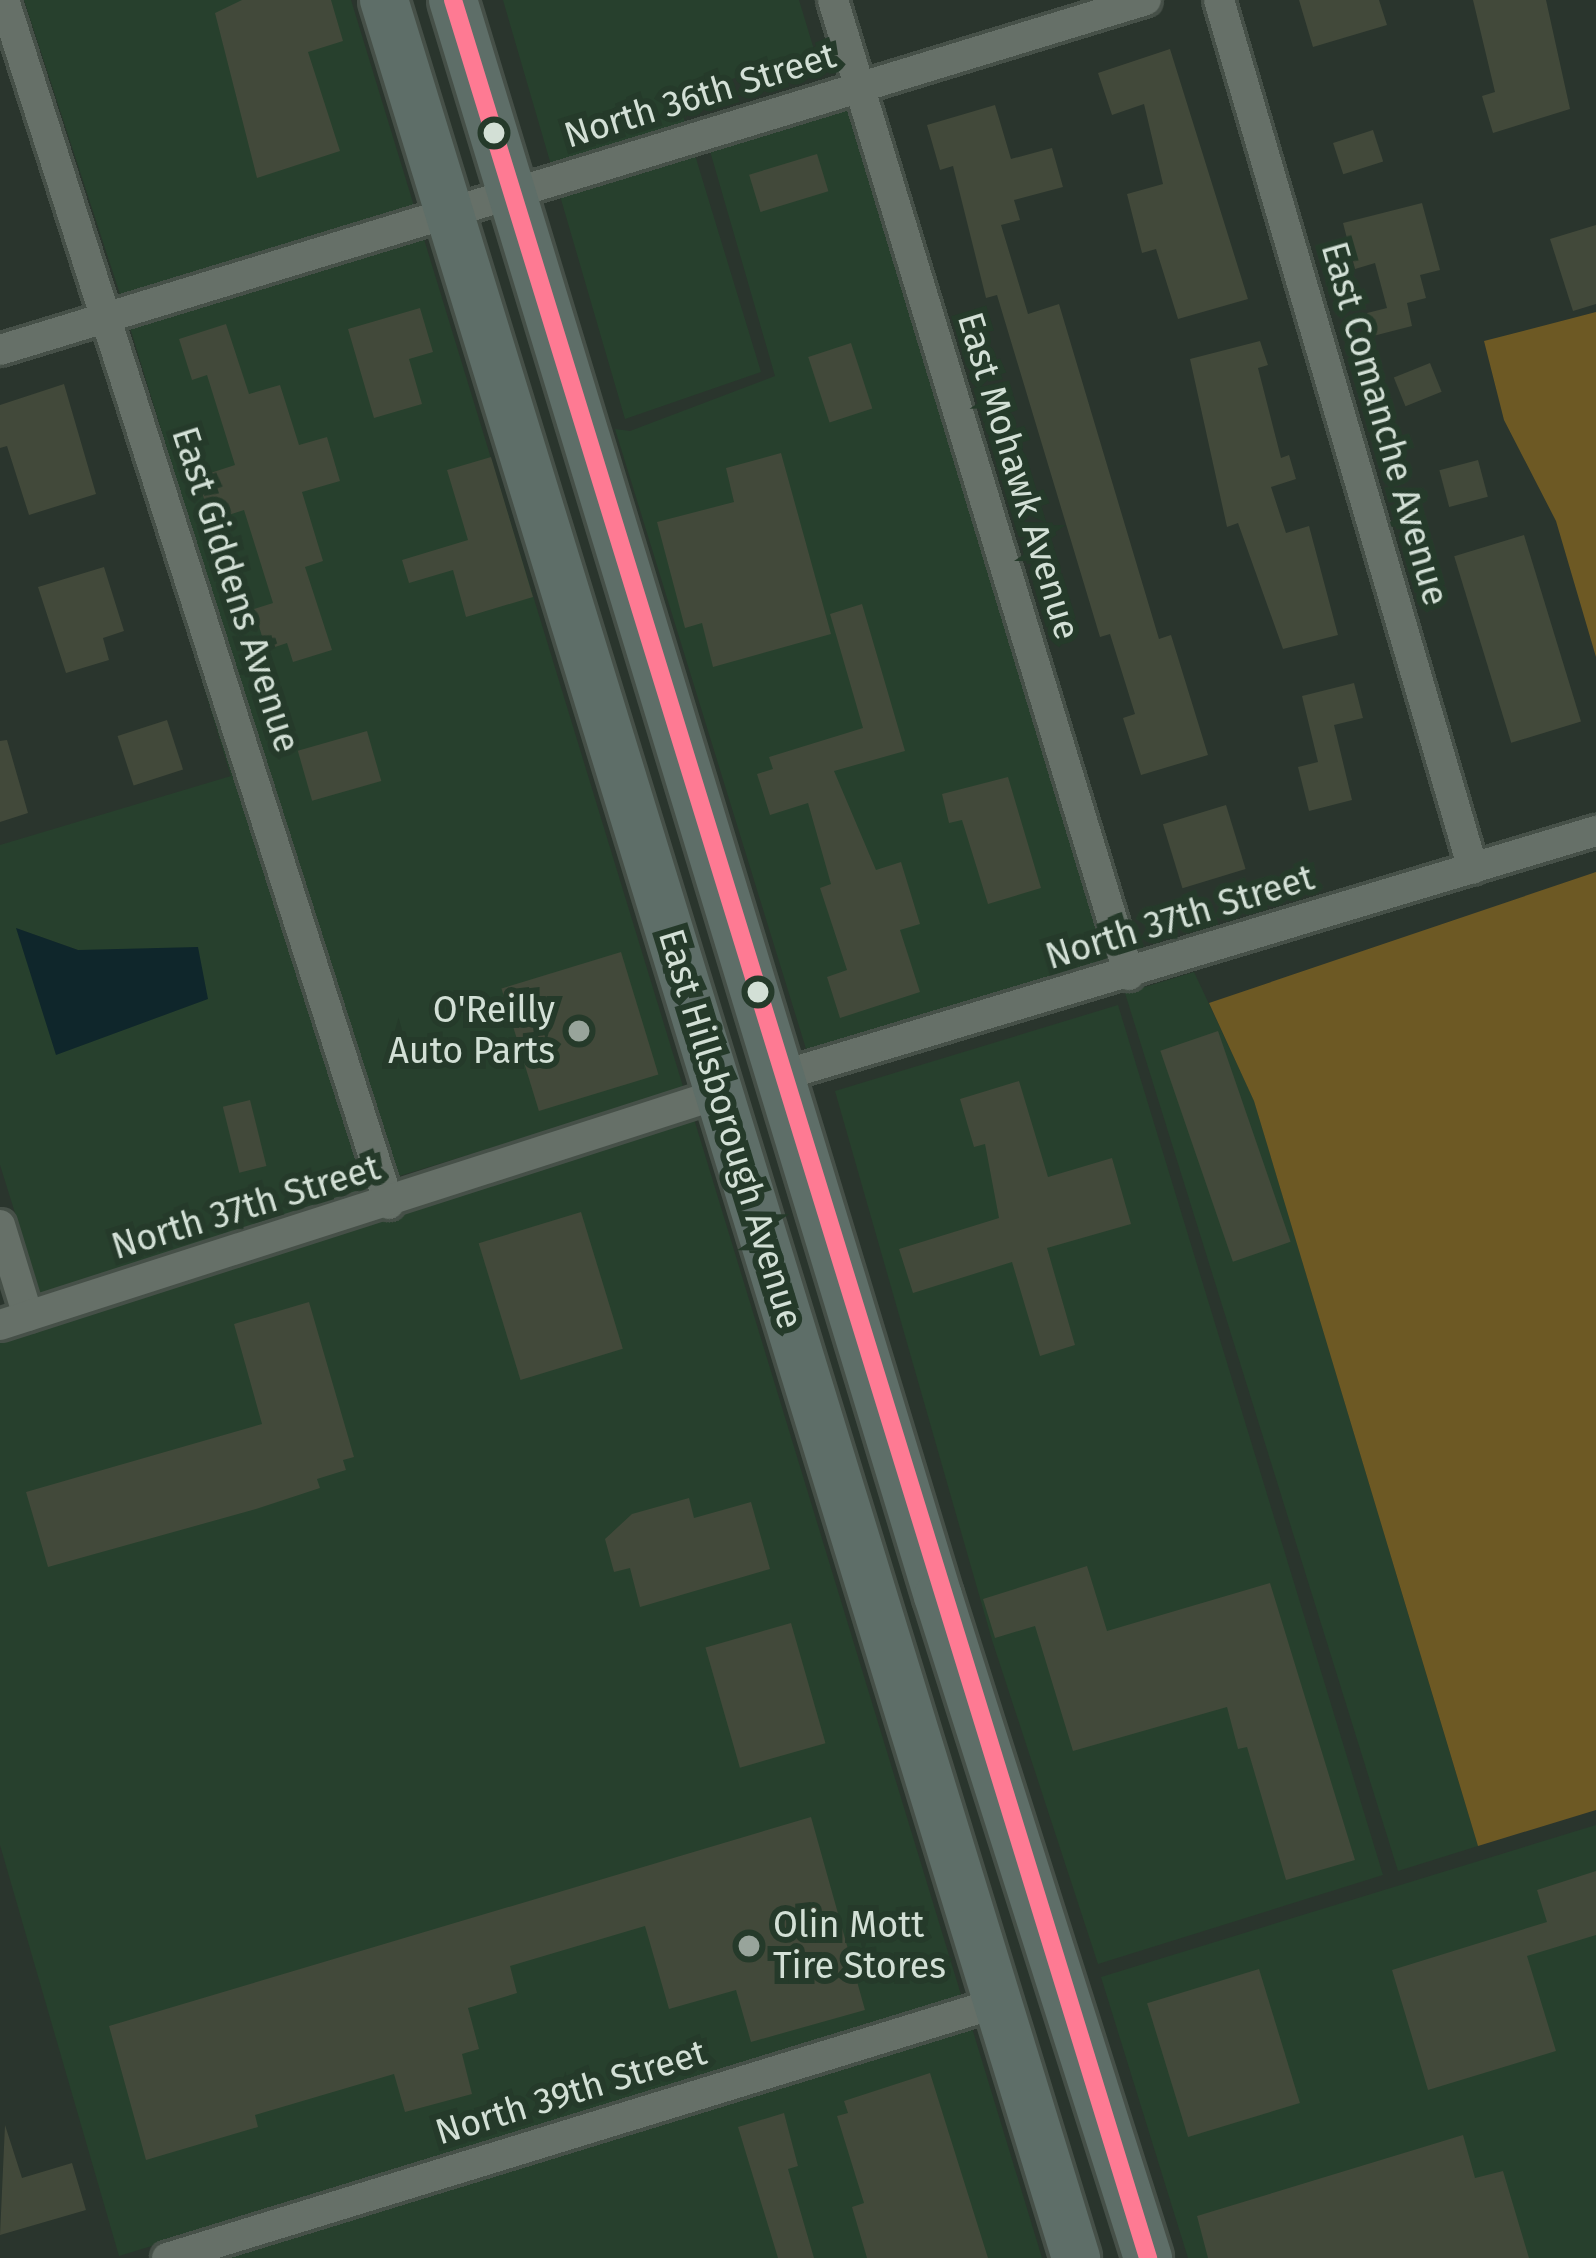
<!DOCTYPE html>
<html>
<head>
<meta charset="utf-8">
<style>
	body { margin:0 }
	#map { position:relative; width:1596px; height:2258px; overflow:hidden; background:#2a352d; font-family:"Fira Sans",sans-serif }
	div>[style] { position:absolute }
	.built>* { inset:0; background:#27402d; transform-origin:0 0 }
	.forest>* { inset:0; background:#6d5924 }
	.water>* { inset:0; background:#0f262b }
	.building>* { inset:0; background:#42493a; transform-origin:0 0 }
	.roads { filter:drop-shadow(3px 0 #465048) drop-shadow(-3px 0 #465048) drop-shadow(0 3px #465048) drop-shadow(0 -3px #465048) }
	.minor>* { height:30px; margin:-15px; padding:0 15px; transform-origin:15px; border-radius:15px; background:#667068 }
	.primary>* { height:48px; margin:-24px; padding:0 24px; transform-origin:24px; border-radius:24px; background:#5e6e68 }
	.bus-1>* { height:18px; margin:-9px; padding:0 9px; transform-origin:9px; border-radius:9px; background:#fe7a93 }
	.dots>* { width:33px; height:33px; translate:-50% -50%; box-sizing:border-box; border:6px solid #253a2a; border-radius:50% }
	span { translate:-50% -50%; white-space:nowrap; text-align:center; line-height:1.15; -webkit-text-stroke:12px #253a2a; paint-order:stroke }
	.street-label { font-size:36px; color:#d3e0d6 }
	.poi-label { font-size:36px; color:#d3e0d6 }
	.right { translate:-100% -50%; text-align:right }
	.left { translate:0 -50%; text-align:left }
</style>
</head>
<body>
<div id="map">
	<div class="built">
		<div style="clip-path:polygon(24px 0,351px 0,414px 206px,120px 294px)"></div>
		<div style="clip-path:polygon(503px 0,799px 0,815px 53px,677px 96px,761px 372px,625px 419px)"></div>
		<div style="clip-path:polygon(847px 110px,1107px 965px,807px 1052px,615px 429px,630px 431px,775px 376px,710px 151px)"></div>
		<div style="left:423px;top:236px;width:892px;height:307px;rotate:73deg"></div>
		<div style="clip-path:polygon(evenodd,144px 491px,367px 1194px,41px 1296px,0 1165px,0 845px,231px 776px,144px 491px,18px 929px,78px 950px,57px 1054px,18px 929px)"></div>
		<div style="clip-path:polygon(1194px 972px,1254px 1100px,1478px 1846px,1398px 1871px,1125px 993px)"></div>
		<div style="clip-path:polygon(1118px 1005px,1383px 1875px,1098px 1964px,992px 1640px,835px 1091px)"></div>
		<div style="clip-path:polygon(694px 1119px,962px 1998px,119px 2256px,0 1845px,0 1342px)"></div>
		<div style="clip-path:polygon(1596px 1825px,1596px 2258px,1188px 2258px,1101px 1977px)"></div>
		<div style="clip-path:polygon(972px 2028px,1042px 2258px,222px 2258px)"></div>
	</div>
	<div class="forest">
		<div style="clip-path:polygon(1596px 312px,1596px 657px,1556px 521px,1504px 420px,1484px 341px)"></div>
		<div style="clip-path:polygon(1596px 872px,1596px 1810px,1478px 1846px,1254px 1101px,1209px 1003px)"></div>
	</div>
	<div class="water">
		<div style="clip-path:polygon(16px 928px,78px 950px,198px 947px,208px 999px,56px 1055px)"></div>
	</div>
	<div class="building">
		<div style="clip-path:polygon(242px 0,331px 0,343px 41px,308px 52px,340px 151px,257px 178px,215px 13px)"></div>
		<div style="clip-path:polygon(1299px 0,1379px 0,1387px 25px,1313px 47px)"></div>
		<div style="clip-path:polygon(1473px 0,1546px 0,1570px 109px,1493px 133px,1482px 96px,1495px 92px)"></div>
		<div style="clip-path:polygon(1170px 49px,1248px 299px,1178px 319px,1156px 249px,1142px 253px,1127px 194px,1163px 184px,1144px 104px,1112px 115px,1098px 73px)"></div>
		<div style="clip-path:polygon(995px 105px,1011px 159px,1052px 148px,1063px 187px,1014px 200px,1020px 220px,1001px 225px,1028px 314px,1059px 304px,1159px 639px,1171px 635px,1208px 755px,1141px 775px,1123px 718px,1135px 714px,1110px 634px,1100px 637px,997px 295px,986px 298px,953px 166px,940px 170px,927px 125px)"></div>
		<div style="left:1373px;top:130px;width:33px;height:42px;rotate:72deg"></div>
		<div style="left:817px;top:154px;width:39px;height:71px;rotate:73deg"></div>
		<div style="clip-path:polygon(1422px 203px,1440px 270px,1420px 275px,1426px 298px,1407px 303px,1412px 326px,1373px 336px,1367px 313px,1387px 308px,1375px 263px,1355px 269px,1343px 223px)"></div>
		<div style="clip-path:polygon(1596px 225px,1596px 304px,1573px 311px,1550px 239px)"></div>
		<div style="clip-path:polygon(420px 308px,433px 352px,409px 359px,422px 404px,374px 418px,348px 329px)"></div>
		<div style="clip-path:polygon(226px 324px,249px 394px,280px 385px,299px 445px,327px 437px,340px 481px,302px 492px,323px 561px,305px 567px,332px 650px,293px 662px,287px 643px,266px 650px,254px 609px,273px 603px,244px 510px,210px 521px,198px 477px,235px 465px,207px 375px,192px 380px,179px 339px)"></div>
		<div style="clip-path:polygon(1260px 341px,1268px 365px,1258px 368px,1281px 458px,1289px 455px,1296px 479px,1271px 487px,1286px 533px,1309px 526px,1338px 635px,1283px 649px,1238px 523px,1227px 527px,1190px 359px)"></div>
		<div style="left:851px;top:343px;width:69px;height:45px;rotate:72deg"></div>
		<div style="left:1430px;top:363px;width:31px;height:39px;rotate:68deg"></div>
		<div style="clip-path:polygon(64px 384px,96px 494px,29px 515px,7px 446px,0 448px,0 405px)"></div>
		<div style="clip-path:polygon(781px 453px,831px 634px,713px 667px,702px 623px,685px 628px,657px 522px,734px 502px,726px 468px)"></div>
		<div style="clip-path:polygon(491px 457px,533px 597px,466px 617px,453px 570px,409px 583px,402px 560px,468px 540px,447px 470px)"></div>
		<div style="left:1478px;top:460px;width:38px;height:40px;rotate:75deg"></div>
		<div style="left:1524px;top:535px;width:195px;height:73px;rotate:73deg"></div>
		<div style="clip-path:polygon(104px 567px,124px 631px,103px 638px,109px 660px,66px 673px,38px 587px)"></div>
		<div style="clip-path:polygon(862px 604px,905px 751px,834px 771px,876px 870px,901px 862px,920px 924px,900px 930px,920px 992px,840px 1018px,827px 977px,847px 970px,820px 888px,831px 884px,808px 803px,770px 815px,757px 774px,773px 769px,769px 757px,863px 728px,830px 614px)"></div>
		<div style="clip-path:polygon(1354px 683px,1363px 718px,1334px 725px,1352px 800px,1309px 811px,1298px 767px,1318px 762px,1302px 696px)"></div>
		<div style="left:167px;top:720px;width:52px;height:52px;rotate:72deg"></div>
		<div style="left:367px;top:731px;width:52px;height:72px;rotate:74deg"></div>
		<div style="clip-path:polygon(7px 740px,28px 813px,0 822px,0 741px)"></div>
		<div style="clip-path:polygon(1008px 777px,1041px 888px,988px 904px,962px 820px,949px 823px,942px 794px)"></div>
		<div style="left:1226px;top:805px;width:67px;height:66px;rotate:73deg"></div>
		<div style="left:621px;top:952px;width:128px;height:125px;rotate:73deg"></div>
		<div style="left:1218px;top:1031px;width:223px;height:61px;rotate:71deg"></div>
		<div style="clip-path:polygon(1019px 1081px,1048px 1177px,1112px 1158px,1131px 1224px,1047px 1248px,1075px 1345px,1040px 1356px,1012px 1262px,913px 1293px,899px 1249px,999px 1218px,985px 1144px,974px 1147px,960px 1099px)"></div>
		<div style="left:250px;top:1100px;width:68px;height:28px;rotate:76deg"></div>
		<div style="left:581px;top:1212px;width:143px;height:107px;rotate:73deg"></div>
		<div style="clip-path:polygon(309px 1302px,354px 1457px,343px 1460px,346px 1470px,317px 1479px,320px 1488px,256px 1509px,48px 1567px,26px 1492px,262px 1424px,234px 1324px)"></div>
		<div style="clip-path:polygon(689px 1498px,694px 1518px,751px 1502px,770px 1569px,640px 1607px,630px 1568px,614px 1572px,605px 1539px,632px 1514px)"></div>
		<div style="clip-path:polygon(1087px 1566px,1107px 1631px,1270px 1583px,1355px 1860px,1286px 1880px,1247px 1747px,1238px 1749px,1227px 1707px,1073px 1751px,1035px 1626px,995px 1638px,983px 1599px)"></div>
		<div style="left:791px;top:1623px;width:125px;height:89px;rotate:74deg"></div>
		<div style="clip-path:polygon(811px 1817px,865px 2010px,751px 2042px,736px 1990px,669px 2009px,645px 1926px,510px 1966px,517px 1993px,468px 2008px,479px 2049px,462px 2054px,472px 2094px,405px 2112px,394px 2074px,255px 2115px,258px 2127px,146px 2160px,109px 2026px)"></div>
		<div style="clip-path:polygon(1596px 1871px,1596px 1935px,1527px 1956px,1556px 2051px,1428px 2090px,1392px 1970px,1547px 1922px,1537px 1890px)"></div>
		<div style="left:1259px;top:1969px;width:140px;height:117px;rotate:73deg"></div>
		<div style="clip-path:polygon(930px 2073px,988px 2258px,867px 2258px,852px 2207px,864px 2203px,837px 2116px,848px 2113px,844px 2101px)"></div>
		<div style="clip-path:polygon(784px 2113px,798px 2166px,788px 2169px,814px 2258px,778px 2258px,738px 2127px)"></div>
		<div style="clip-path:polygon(5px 2125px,22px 2178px,72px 2163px,86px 2210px,0 2235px)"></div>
		<div style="clip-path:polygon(1463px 2135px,1475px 2178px,1503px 2171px,1529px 2258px,1208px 2258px,1197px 2216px)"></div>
	</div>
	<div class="roads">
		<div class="minor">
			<div style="left:4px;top:0;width:1264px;rotate:72.27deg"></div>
			<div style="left:833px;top:0;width:1019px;rotate:73.11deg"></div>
			<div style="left:1219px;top:0;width:905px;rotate:73.71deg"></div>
			<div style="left:0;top:350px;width:1198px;rotate:-16.98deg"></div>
			<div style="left:784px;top:1075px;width:848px;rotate:-16.73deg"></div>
			<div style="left:0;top:1225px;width:95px;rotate:72.9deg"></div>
			<div style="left:0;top:1325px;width:755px;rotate:-17.81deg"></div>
			<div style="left:167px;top:2258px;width:868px;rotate:-17.08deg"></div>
		</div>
		<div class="primary">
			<div style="left:384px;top:0;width:2362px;rotate:72.96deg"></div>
			<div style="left:453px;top:0;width:1668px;rotate:73.1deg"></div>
			<div style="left:938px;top:1596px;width:695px;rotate:72.4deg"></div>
		</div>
	</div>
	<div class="bus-1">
		<div style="left:453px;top:0;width:2363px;rotate:72.89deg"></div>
	</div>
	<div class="dots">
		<div style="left:494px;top:133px;background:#d3e0d6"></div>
		<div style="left:758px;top:992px;background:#d3e0d6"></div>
		<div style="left:579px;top:1031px;background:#98a49b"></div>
		<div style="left:749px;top:1946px;background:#98a49b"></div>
	</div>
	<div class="street-label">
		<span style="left:700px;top:96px;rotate:-17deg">North 36th Street</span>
		<span style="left:1384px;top:424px;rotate:74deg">East Comanche Avenue</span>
		<span style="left:1018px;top:476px;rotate:73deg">East Mohawk Avenue</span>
		<span style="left:235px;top:590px;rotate:72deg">East Giddens Avenue</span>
		<span style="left:1180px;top:918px;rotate:-17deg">North 37th Street</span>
		<span style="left:730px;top:1129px;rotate:73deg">East Hillsborough Avenue</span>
		<span style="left:246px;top:1208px;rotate:-17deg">North 37th Street</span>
		<span style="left:571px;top:2093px;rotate:-17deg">North 39th Street</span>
	</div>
	<div class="poi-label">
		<span class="right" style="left:555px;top:1031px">O'Reilly<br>Auto Parts</span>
		<span class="left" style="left:773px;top:1946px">Olin Mott<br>Tire Stores</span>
	</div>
</div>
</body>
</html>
